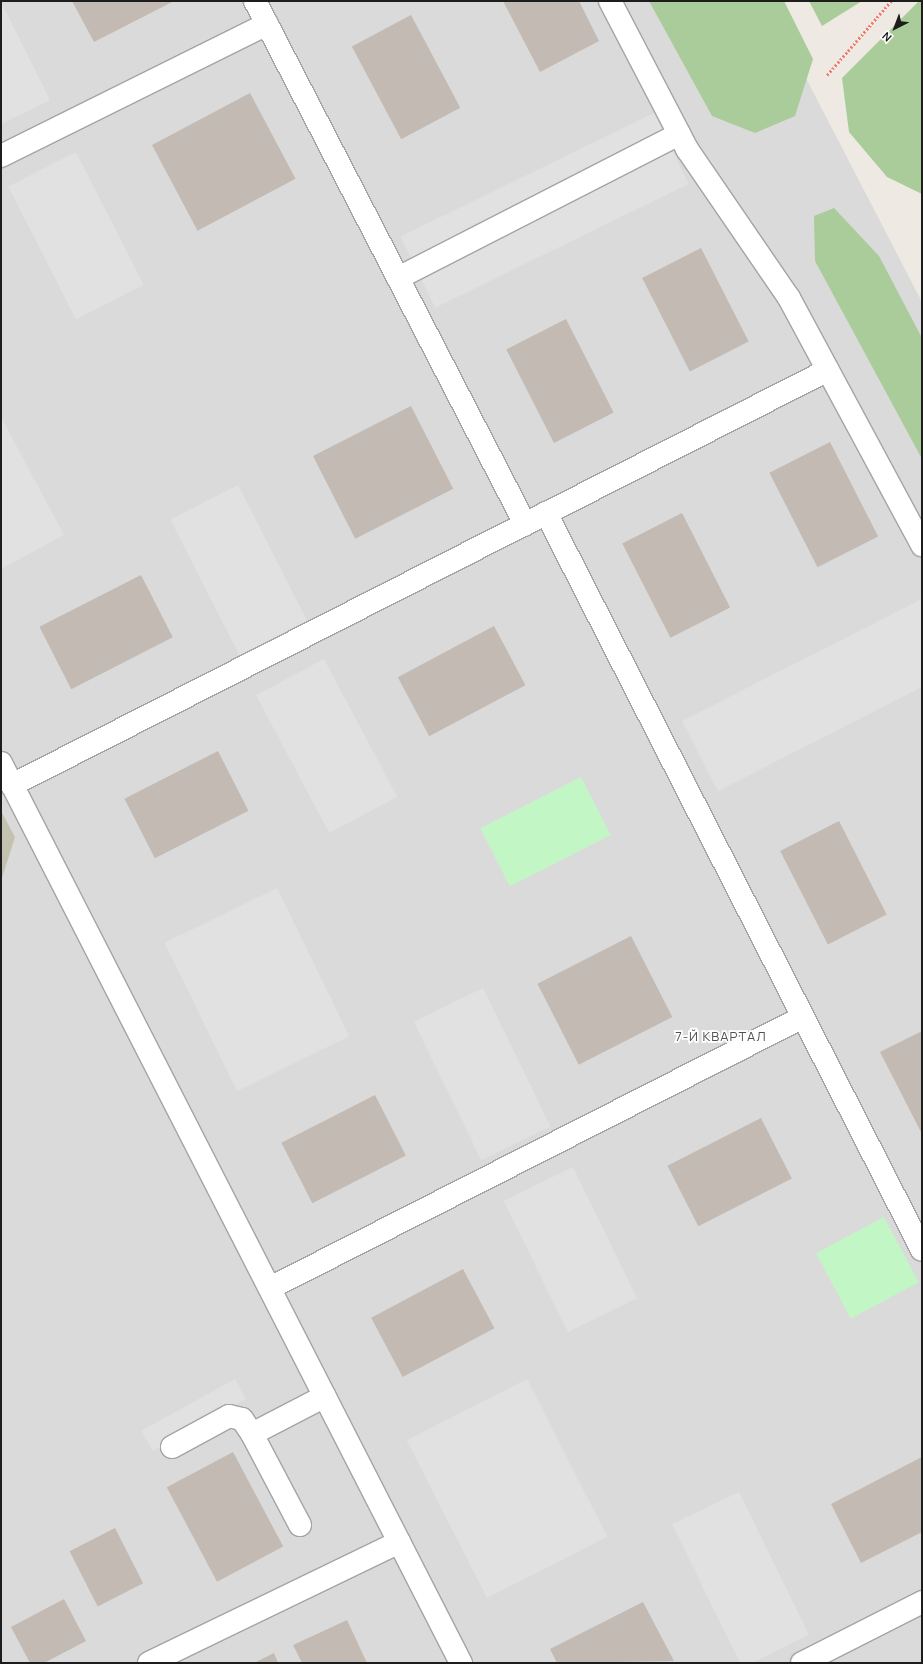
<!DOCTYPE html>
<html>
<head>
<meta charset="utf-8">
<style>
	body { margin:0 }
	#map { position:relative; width:923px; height:1664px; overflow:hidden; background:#eeeae3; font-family:Manrope,sans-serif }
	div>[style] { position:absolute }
	.residential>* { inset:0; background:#dbdada }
	.construction>* { inset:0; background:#c2c2af }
	.forest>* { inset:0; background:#a9cc9a }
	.park>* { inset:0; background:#c2f7c5; transform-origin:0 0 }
	.parking>* { inset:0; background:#e1e1e1; transform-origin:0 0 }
	.building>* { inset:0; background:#c2bab3; transform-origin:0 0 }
	.path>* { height:2.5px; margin-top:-1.25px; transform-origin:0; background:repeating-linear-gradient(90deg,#f47a6e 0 2px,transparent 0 4px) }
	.roads { filter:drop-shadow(1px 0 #a4a4a4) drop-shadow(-1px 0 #a4a4a4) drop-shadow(0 1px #a4a4a4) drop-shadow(0 -1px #a4a4a4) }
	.minor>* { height:22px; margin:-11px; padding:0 11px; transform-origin:11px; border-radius:11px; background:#fff }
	span { translate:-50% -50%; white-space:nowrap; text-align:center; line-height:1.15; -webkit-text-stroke:3.5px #fff; paint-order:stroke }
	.quarter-label { font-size:13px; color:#505050; letter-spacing:1px }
	.frame { position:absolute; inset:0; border:2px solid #1d1d1d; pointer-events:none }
	.north { position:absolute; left:875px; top:8px; width:40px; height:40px; -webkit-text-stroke:3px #fff; paint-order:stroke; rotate:222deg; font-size:11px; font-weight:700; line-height:16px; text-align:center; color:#1d1d1d }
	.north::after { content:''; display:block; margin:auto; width:14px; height:18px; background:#1d1d1d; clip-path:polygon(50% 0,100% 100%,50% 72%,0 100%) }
</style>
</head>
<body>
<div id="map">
	<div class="residential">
		<div style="clip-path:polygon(1px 1px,766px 1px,922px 302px,922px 1663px,1px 1663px)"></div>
	</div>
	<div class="construction">
		<div style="clip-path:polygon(1px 811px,15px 837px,1px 881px)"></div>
	</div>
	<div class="forest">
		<div style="clip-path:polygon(649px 1px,784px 1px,813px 59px,795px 116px,755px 133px,712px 116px)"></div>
		<div style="clip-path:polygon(809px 1px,862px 1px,822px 26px)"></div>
		<div style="clip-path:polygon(919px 1px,922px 1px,922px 194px,887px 177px,849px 132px,842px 78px)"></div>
		<div style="clip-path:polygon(834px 208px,879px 256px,922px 338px,922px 459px,815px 261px,814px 216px)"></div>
	</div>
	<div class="park">
		<div style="left:581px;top:777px;width:65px;height:113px;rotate:63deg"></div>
		<div style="left:884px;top:1217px;width:74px;height:77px;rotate:62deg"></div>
	</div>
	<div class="parking">
		<div style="clip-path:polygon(1px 2px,50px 100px,1px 124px)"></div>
		<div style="left:654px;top:113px;width:79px;height:282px;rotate:64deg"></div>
		<div style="left:76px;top:152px;width:149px;height:76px;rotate:63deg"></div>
		<div style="clip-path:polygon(1px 417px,64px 535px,1px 569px)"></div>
		<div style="left:238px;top:485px;width:152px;height:76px;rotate:63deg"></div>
		<div style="clip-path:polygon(922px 599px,922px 687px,718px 791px,682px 721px)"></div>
		<div style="left:324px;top:659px;width:156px;height:77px;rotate:62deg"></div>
		<div style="left:277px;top:888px;width:165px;height:125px;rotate:64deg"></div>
		<div style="left:483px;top:988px;width:154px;height:77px;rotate:64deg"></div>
		<div style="left:573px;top:1167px;width:146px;height:77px;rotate:64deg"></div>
		<div style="left:235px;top:1379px;width:23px;height:107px;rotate:61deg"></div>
		<div style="left:527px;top:1379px;width:177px;height:135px;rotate:63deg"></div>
		<div style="clip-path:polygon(739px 1492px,809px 1635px,752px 1663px,740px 1663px,672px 1524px)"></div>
	</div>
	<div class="building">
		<div style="clip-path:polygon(72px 1px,174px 1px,94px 42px)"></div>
		<div style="clip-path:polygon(503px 1px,579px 1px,599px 41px,540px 72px)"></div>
		<div style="left:411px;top:15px;width:105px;height:67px;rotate:62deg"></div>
		<div style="left:250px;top:93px;width:97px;height:111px;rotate:62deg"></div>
		<div style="left:701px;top:248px;width:105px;height:66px;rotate:63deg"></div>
		<div style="left:566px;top:319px;width:105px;height:67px;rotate:63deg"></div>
		<div style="left:411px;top:406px;width:93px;height:110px;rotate:63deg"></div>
		<div style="left:830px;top:442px;width:106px;height:68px;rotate:63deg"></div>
		<div style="left:682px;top:513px;width:106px;height:67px;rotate:63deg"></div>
		<div style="left:141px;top:575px;width:70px;height:114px;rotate:63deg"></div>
		<div style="left:494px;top:626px;width:67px;height:109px;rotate:62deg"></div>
		<div style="left:218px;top:751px;width:67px;height:105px;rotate:63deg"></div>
		<div style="left:839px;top:821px;width:105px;height:66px;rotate:63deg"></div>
		<div style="left:631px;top:936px;width:91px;height:105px;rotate:63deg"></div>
		<div style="clip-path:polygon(922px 1031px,922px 1134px,880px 1052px)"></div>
		<div style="left:375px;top:1095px;width:68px;height:105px;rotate:63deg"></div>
		<div style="left:761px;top:1118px;width:68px;height:105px;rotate:63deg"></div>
		<div style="left:463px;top:1269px;width:67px;height:104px;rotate:62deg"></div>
		<div style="left:233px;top:1452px;width:107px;height:75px;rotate:62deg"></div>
		<div style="clip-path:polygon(922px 1457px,922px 1532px,861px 1563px,831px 1504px)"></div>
		<div style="left:115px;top:1528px;width:62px;height:51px;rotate:63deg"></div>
		<div style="clip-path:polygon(64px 1599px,86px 1641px,44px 1663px,30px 1663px,11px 1627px)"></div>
		<div style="clip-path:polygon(643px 1602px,674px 1661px,557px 1663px,550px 1649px)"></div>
		<div style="clip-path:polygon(347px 1620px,367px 1663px,302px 1663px,293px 1645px)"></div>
		<div style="clip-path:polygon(274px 1653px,278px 1663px,254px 1663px)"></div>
	</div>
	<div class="path">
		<div style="left:827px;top:75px;width:98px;rotate:-49.1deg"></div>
	</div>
	<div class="roads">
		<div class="minor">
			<div style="left:255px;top:1px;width:589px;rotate:62.69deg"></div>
			<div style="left:610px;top:1px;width:167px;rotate:62.5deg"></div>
			<div style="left:687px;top:149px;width:181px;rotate:55.6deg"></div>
			<div style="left:789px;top:298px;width:281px;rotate:61.7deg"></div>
			<div style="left:1px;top:156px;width:297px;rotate:-26.4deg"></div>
			<div style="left:398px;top:278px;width:316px;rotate:-27.1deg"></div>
			<div style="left:546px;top:513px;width:827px;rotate:62.97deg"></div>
			<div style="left:1px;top:763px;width:1011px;rotate:62.93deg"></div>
			<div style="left:12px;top:785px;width:915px;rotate:-26.96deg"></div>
			<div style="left:270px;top:1288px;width:598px;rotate:-26.95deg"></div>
			<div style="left:172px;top:1447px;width:65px;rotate:-28.5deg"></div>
			<div style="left:229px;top:1416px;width:13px;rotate:13deg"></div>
			<div style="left:242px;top:1419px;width:18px;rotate:56deg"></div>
			<div style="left:300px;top:1525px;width:103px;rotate:-117.8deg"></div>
			<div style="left:252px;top:1434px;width:82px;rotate:-27.5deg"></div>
			<div style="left:149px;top:1663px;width:278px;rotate:-25.8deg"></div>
			<div style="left:802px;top:1663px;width:135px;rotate:-26.9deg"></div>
		</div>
	</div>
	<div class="quarter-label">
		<span style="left:721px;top:1036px">7-Й КВАРТАЛ</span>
	</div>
	<div class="frame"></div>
	<div class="north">N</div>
</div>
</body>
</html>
